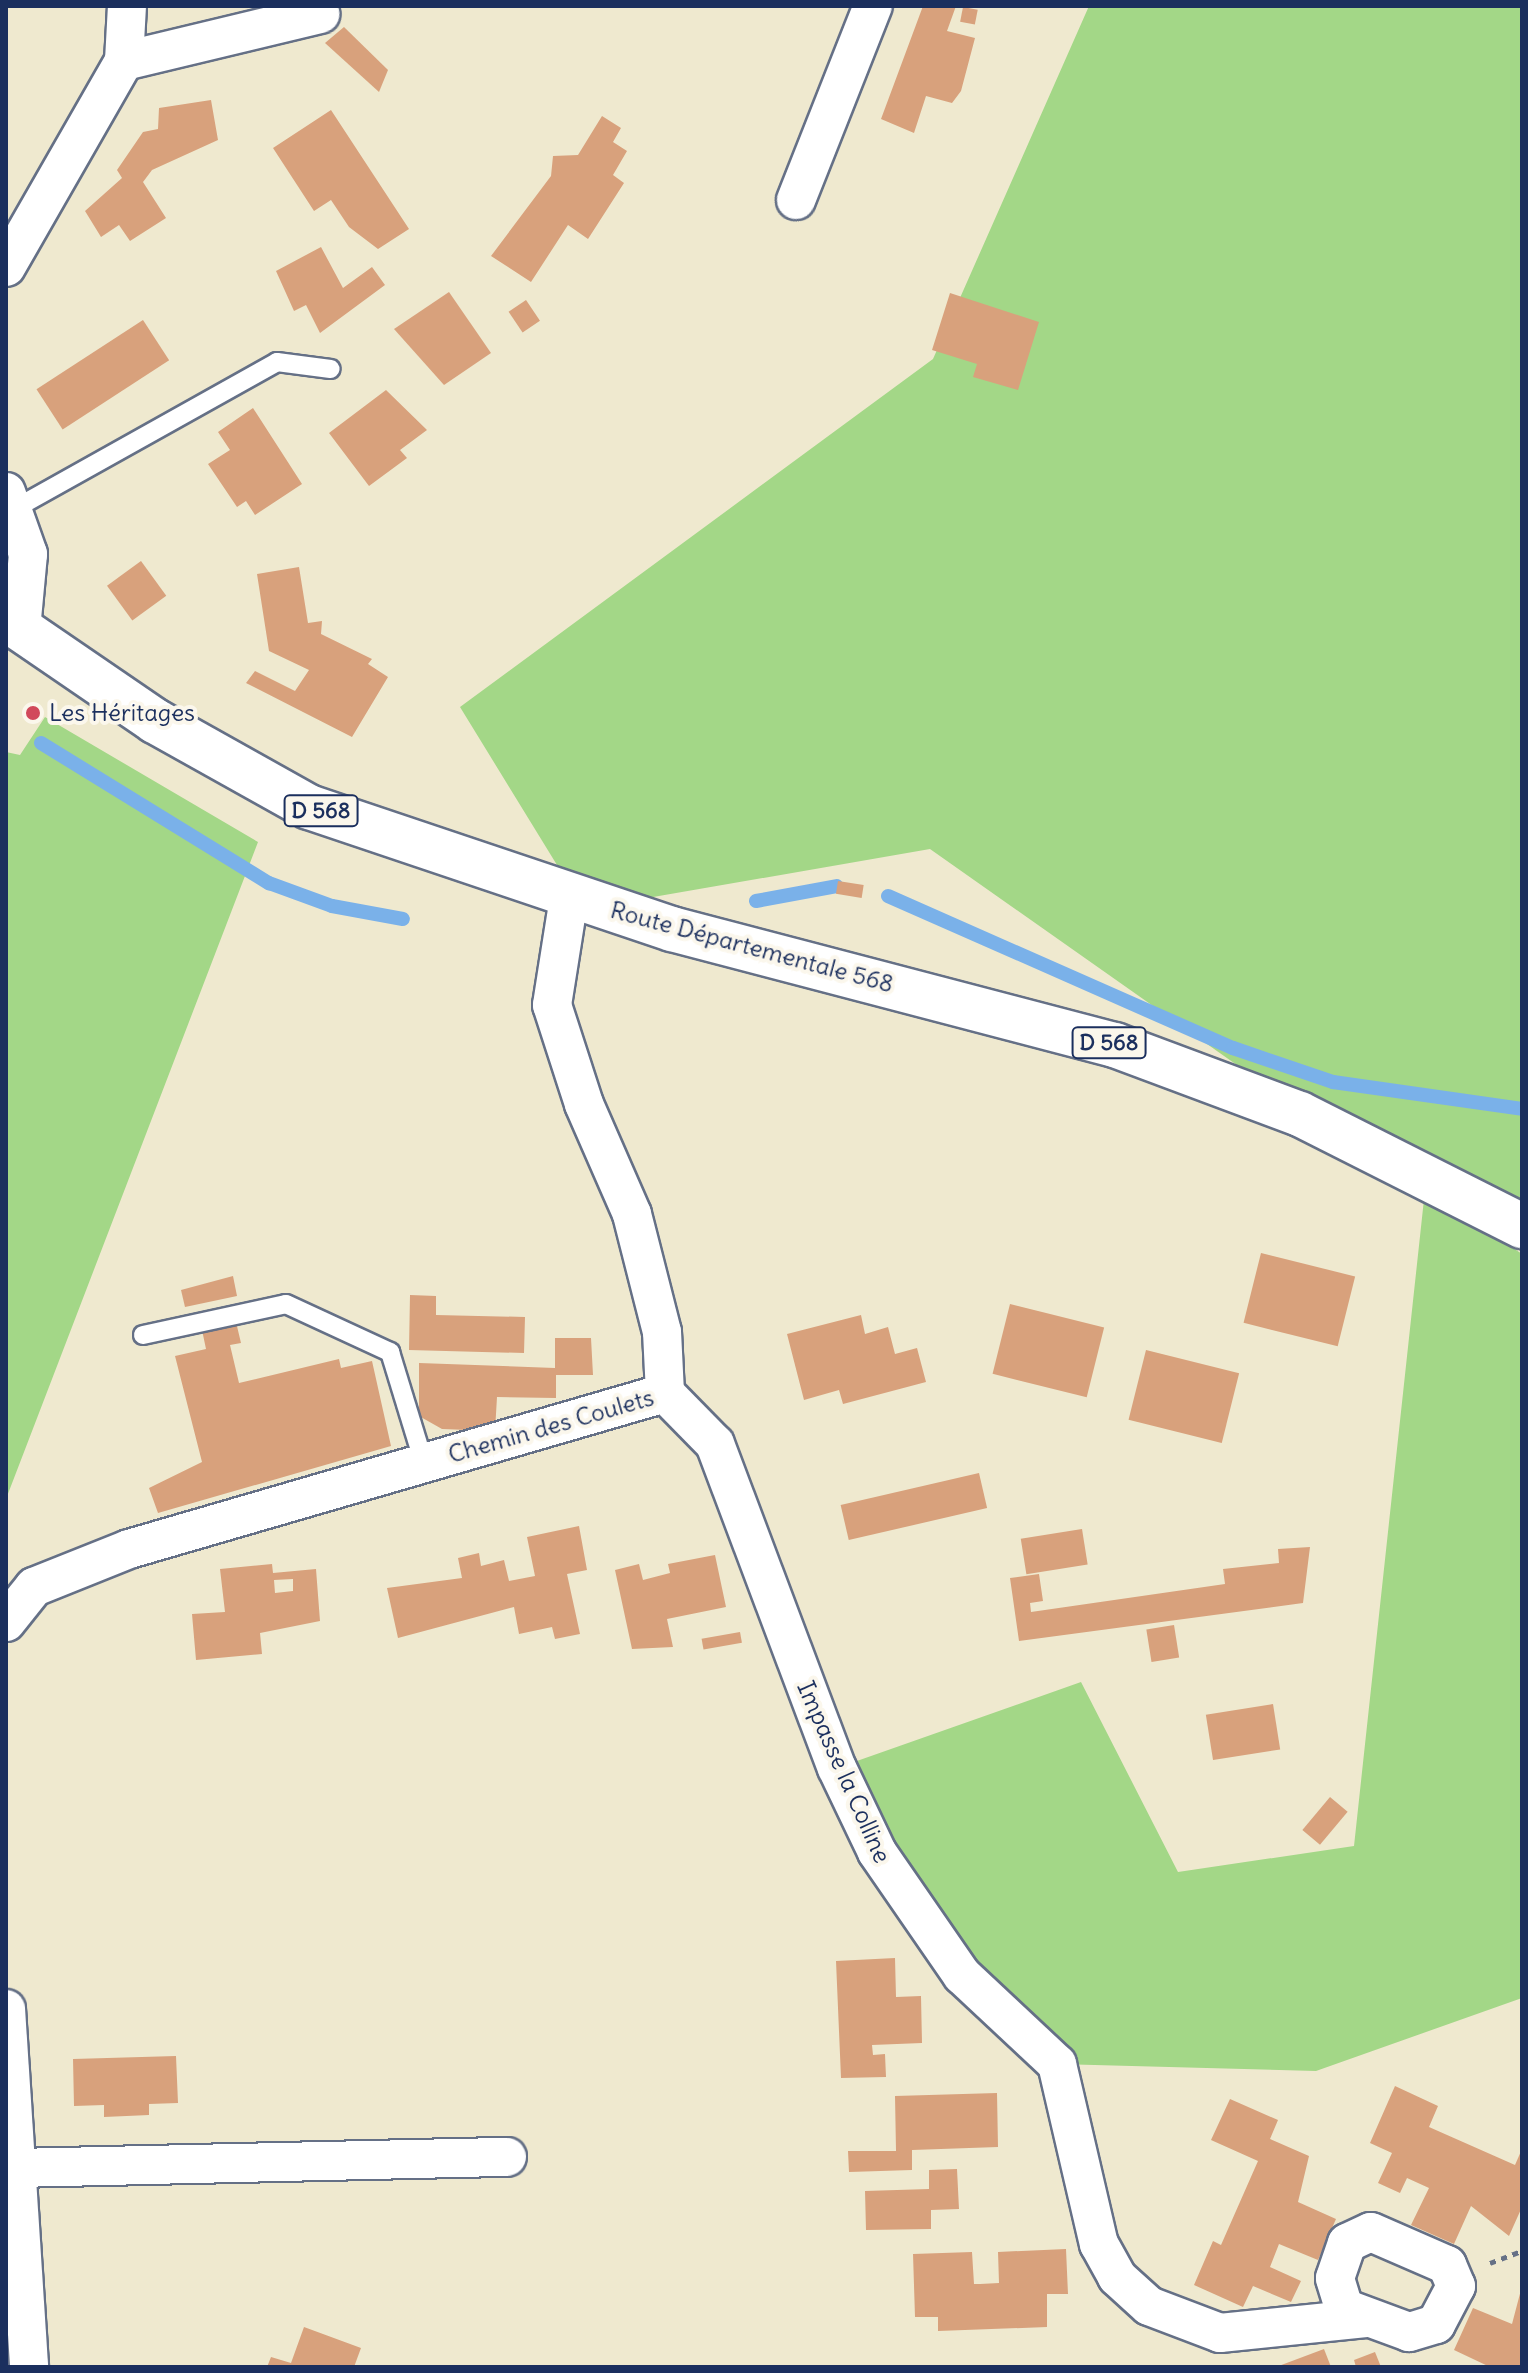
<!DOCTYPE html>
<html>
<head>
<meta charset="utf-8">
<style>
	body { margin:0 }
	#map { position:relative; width:1528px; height:2373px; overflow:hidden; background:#efe9cf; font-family:Delius,sans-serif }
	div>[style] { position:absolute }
	.green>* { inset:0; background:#a3d787 }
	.stream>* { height:14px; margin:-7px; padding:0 7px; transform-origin:7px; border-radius:7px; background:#7ab1e9 }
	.building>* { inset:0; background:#d8a17c; transform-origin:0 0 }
	.path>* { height:5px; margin-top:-2.5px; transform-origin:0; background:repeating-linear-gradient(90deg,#657086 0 6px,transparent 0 12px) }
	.roads { filter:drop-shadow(2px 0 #657086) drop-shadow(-2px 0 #657086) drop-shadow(0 2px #657086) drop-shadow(0 -2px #657086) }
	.service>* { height:18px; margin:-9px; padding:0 9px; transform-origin:9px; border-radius:9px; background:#fff }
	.minor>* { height:38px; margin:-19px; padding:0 19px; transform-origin:19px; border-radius:19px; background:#fff }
	.primary>* { height:44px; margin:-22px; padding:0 22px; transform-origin:22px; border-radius:22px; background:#fff }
	.dots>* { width:22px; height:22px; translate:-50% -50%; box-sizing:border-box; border:4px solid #fbf7ec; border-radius:50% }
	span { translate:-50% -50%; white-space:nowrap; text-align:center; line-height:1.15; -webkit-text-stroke:8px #fbf7ec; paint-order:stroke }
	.shield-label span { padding:2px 6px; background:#fbf7ec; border:2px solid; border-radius:6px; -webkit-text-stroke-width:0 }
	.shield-label { font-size:22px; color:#1b2f5e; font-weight:700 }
	.poi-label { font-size:24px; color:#1b2f5e }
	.left { translate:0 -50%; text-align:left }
	.street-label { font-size:24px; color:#1b2f5e }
	.frame { position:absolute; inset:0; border:8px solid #1b2f5e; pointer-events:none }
</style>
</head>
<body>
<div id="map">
	<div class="green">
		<div style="clip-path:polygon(1089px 6px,1522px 6px,1522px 1238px,1433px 1194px,1522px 1254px,1522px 1998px,1316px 2071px,1057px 2064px,962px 1975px,837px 1768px,1081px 1682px,1178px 1872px,1354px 1846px,1425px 1190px,1386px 1170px,930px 849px,584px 909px,460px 707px,933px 359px)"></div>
		<div style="clip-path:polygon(45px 717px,258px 842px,6px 1499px,6px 752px,20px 755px)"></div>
	</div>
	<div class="stream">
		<div style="left:41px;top:743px;width:268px;rotate:31.6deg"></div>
		<div style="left:269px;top:883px;width:67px;rotate:20.1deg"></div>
		<div style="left:332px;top:906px;width:72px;rotate:10.4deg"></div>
		<div style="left:888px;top:896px;width:377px;rotate:23.8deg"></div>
		<div style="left:1233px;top:1048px;width:106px;rotate:18.8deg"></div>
		<div style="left:1333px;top:1082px;width:191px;rotate:8.1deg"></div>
		<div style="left:756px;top:901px;width:82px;rotate:-10.5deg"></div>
	</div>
	<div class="building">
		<div style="clip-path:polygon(923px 6px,956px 6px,947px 31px,975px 38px,961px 91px,952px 103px,926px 96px,914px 133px,881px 119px)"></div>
		<div style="left:963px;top:7px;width:15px;height:15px;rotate:11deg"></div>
		<div style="clip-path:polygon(344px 27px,388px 70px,379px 92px,325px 43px)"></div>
		<div style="clip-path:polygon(211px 100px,218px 140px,152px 170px,143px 182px,166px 218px,130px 241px,119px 225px,101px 237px,85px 211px,122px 178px,117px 170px,143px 132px,158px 129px,159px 108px)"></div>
		<div style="clip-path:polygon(331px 110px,409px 229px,378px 249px,349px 227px,331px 200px,314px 211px,273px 148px)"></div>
		<div style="clip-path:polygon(602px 116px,621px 128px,613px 142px,627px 151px,613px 175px,624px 183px,588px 239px,568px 225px,531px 282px,491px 256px,551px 176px,553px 156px,578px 155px)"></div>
		<div style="clip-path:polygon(321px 247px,343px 288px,372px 267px,385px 285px,320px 333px,306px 305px,294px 311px,276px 271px)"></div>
		<div style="clip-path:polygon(449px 292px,491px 353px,444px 385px,394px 329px)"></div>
		<div style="clip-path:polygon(950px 293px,1039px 322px,1018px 390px,973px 377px,977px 364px,932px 350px)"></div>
		<div style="left:526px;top:300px;width:25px;height:21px;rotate:56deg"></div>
		<div style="left:143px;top:320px;width:48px;height:127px;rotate:57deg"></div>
		<div style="clip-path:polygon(386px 390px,427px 430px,400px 450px,407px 458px,369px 486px,329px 433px)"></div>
		<div style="clip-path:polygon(253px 408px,302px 484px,255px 515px,246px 501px,237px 507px,208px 464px,230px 450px,218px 432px)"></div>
		<div style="left:141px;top:561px;width:43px;height:42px;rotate:54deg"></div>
		<div style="clip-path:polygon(299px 567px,308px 623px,322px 621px,321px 634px,372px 659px,368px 664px,388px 677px,352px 737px,246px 683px,255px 671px,295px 691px,309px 670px,269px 651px,257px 574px)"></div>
		<div style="left:838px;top:881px;width:26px;height:13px;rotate:9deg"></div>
		<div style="left:1261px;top:1253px;width:97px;height:72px;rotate:14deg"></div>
		<div style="clip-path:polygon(233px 1276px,237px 1296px,185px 1307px,181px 1290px)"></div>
		<div style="clip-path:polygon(410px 1295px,436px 1296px,436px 1315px,525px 1317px,524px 1353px,409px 1350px)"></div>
		<div style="left:1010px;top:1304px;width:97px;height:72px;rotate:14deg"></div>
		<div style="clip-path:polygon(861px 1315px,865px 1334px,888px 1327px,895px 1354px,917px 1348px,926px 1382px,843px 1404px,839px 1390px,804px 1400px,787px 1334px)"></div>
		<div style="clip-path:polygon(236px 1322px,241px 1343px,230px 1345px,239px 1383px,339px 1359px,341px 1368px,372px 1361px,391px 1446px,158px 1513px,149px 1488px,202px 1462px,175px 1356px,206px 1349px,202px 1330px)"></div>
		<div style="clip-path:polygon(555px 1338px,591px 1338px,593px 1375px,556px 1375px,556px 1398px,497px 1397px,495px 1431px,442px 1429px,419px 1416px,419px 1363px,555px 1368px)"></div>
		<div style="left:1146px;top:1350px;width:96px;height:72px;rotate:14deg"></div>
		<div style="left:979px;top:1473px;width:36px;height:142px;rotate:77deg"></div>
		<div style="clip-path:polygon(579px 1526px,587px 1570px,567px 1574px,580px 1634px,555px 1639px,552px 1627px,519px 1634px,514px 1607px,398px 1638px,387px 1588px,462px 1578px,458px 1558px,479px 1553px,481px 1566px,504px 1560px,509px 1581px,535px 1576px,527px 1537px)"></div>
		<div style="left:1082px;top:1529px;width:36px;height:62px;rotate:81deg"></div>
		<div style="clip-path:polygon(1310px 1547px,1303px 1603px,1019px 1641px,1010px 1578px,1039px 1574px,1043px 1601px,1030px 1603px,1031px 1612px,1225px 1584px,1223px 1569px,1279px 1563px,1278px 1549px)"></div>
		<div style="clip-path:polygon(715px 1555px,726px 1607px,667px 1619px,673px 1647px,632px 1649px,615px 1570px,639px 1564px,643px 1580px,670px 1573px,668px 1564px)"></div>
		<div style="clip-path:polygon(evenodd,272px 1564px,273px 1573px,316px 1569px,320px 1621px,260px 1633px,262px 1654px,196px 1660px,192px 1614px,225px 1612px,220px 1569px,272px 1564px,293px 1579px,293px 1591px,275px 1593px,274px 1580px,293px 1579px)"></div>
		<div style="left:1174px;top:1625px;width:33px;height:28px;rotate:81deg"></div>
		<div style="left:740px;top:1632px;width:11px;height:39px;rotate:80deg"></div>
		<div style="left:1273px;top:1704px;width:46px;height:68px;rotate:81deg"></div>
		<div style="left:1330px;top:1797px;width:23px;height:43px;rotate:40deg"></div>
		<div style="clip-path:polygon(895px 1958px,896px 1997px,921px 1996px,922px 2043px,872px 2045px,873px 2055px,885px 2054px,886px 2077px,841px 2078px,836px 1961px)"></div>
		<div style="clip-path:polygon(176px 2056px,178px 2103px,149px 2104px,149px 2115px,104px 2117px,104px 2105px,74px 2106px,73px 2059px)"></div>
		<div style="clip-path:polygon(1395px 2086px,1438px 2106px,1429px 2127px,1515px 2165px,1522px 2149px,1522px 2207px,1509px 2236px,1471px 2206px,1454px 2244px,1411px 2225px,1429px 2188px,1407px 2178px,1400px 2193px,1378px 2183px,1392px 2153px,1370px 2143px)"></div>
		<div style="clip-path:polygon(997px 2093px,998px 2147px,912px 2150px,912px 2170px,849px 2172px,848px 2151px,896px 2151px,895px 2096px)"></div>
		<div style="clip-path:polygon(1230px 2099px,1278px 2120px,1270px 2139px,1309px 2156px,1298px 2202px,1336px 2219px,1318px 2260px,1279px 2244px,1270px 2267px,1301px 2281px,1291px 2302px,1253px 2286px,1243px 2307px,1194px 2285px,1213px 2241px,1221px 2245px,1258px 2161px,1211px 2140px)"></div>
		<div style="clip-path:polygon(957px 2169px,959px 2209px,931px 2210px,931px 2229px,866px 2230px,865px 2191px,929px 2189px,929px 2170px)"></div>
		<div style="clip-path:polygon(1066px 2249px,1068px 2294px,1047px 2294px,1047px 2327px,938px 2331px,938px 2317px,915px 2317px,913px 2254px,972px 2252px,974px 2284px,980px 2284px,999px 2283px,998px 2252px)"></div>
		<div style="clip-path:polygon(1522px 2286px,1522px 2367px,1490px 2367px,1454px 2350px,1473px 2308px,1512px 2324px)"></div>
		<div style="clip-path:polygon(304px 2327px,361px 2348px,354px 2367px,267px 2367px,271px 2357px,291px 2363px)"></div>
		<div style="clip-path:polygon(1324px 2349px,1331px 2367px,1276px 2367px)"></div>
		<div style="clip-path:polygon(1375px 2352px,1381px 2367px,1356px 2367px,1354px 2360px)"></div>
	</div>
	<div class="path">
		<div style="left:1490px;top:2263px;width:34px;rotate:-21deg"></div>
	</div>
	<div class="roads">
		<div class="service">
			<div style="left:16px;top:508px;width:299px;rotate:-29.2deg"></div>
			<div style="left:277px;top:362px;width:54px;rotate:7.4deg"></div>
			<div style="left:143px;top:1335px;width:146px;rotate:-12.2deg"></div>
			<div style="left:286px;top:1304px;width:115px;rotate:24.8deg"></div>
			<div style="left:390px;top:1352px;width:116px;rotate:73deg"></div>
		</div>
		<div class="minor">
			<div style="left:124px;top:61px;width:202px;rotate:-13.5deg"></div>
			<div style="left:796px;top:200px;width:209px;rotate:-68.4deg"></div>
			<div style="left:6px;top:267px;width:237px;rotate:-60.2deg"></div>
			<div style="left:124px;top:61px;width:55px;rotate:-86.9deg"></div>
			<div style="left:6px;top:492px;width:66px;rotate:70.5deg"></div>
			<div style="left:28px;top:554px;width:75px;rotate:95.3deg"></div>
			<div style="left:665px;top:1393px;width:71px;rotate:45.6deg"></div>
			<div style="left:715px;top:1444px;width:346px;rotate:69.4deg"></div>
			<div style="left:837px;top:1768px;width:93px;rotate:64.5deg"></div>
			<div style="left:877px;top:1852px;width:150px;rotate:55.4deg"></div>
			<div style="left:962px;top:1975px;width:130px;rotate:43.1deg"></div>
			<div style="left:1057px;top:2064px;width:185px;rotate:76.9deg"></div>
			<div style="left:1099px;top:2244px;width:38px;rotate:61deg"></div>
			<div style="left:1117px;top:2277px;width:43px;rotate:42.2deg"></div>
			<div style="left:1149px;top:2306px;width:76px;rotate:20.8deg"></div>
			<div style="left:1220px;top:2333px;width:149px;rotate:-5.8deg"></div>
			<div style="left:6px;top:1622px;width:45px;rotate:-51.3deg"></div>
			<div style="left:34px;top:1587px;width:102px;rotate:-21.8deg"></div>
			<div style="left:129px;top:1549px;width:558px;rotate:-16.23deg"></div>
			<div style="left:665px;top:1393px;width:61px;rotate:-92.8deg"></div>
			<div style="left:662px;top:1332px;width:122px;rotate:-104.3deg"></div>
			<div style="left:632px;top:1214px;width:120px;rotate:-113.6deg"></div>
			<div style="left:584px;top:1104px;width:104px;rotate:-107.9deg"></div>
			<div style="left:552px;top:1005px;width:108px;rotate:-81deg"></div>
			<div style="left:6px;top:2009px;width:359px;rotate:86.3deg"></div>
			<div style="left:16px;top:2168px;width:491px;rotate:-1.3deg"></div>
			<div style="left:1371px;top:2232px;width:83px;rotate:23.5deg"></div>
			<div style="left:1447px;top:2265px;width:23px;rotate:67deg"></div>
			<div style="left:1456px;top:2286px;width:43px;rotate:117.8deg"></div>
			<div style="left:1436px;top:2324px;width:28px;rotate:163deg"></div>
			<div style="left:1409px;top:2332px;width:69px;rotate:-159.7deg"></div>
			<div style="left:1344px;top:2308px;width:31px;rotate:-107deg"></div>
			<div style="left:1335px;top:2278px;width:37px;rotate:-71deg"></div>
			<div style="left:1347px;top:2243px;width:26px;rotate:-25deg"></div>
		</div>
		<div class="primary">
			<div style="left:6px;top:619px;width:181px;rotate:34.4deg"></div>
			<div style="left:155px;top:721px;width:176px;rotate:29.2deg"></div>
			<div style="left:309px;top:807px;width:383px;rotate:18.6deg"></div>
			<div style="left:672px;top:929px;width:458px;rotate:14.7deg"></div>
			<div style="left:1115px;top:1045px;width:197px;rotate:20.5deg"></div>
			<div style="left:1300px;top:1114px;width:249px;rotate:26.8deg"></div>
		</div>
	</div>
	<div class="dots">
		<div style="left:33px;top:713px;background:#d1495b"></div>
	</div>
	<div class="shield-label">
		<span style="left:321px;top:811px">D 568</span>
		<span style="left:1109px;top:1043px">D 568</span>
	</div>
	<div class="poi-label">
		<span class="left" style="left:49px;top:713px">Les Héritages</span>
	</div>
	<div class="street-label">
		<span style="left:752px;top:947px;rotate:15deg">Route Départementale 568</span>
		<span style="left:551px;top:1426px;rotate:-16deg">Chemin des Coulets</span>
		<span style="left:844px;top:1772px;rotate:66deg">Impasse la Colline</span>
	</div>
	<div class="frame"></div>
</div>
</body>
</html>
